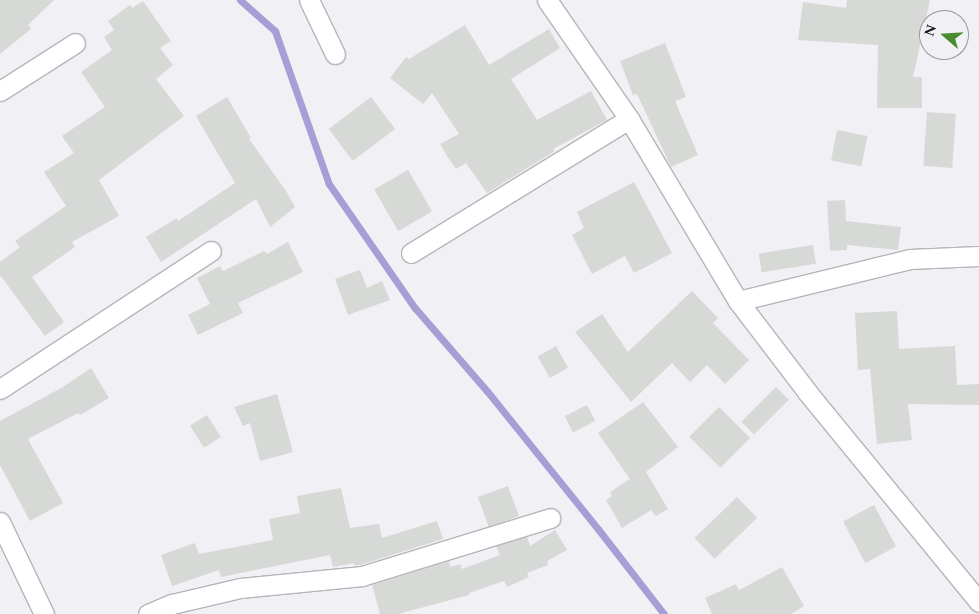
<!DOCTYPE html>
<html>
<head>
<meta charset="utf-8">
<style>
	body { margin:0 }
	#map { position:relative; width:979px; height:614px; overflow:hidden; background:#f1f0f5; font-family:Spectral,serif }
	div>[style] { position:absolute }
	.stream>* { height:7px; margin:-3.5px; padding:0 3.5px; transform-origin:3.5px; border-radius:3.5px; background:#a89dd4 }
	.building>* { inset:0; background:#d6d9d5; transform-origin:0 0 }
	.roads { filter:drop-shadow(1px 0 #b6b5ba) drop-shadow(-1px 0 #b6b5ba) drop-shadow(0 1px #b6b5ba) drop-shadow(0 -1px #b6b5ba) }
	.street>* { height:19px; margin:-9.5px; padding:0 9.5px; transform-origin:9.5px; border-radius:9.5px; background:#fff }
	span { translate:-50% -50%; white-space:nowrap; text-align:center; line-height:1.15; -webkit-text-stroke:5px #f1f0f5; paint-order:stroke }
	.north { position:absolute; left:919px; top:10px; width:50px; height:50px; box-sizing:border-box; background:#f1f0f5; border:1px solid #99989c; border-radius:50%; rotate:289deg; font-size:14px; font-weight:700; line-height:20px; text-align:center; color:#151517 }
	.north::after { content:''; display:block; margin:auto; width:18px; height:22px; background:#498c2f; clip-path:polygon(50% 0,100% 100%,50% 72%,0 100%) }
</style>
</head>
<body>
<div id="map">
	<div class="stream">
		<div style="left:240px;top:0;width:47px;rotate:41.5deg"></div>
		<div style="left:275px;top:31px;width:162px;rotate:70.6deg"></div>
		<div style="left:329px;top:184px;width:151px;rotate:55.3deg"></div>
		<div style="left:415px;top:308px;width:110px;rotate:49.1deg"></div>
		<div style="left:487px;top:391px;width:177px;rotate:51.2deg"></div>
		<div style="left:598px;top:529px;width:108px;rotate:52.2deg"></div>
	</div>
	<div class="building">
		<div style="clip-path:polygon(0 0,54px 0,28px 25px,31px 29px,0 54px)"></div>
		<div style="clip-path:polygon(847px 0,930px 0,913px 77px,922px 77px,922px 108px,877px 108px,878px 45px,798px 40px,803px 2px,846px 8px)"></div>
		<div style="clip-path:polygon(143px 1px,171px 41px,160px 48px,173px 65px,156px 79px,184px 116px,99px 180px,119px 216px,72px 242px,75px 247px,32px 277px,64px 322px,45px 336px,0 275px,0 262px,20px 247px,15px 241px,66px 206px,44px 172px,74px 153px,62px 136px,105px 107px,81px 72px,112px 50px,104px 37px,114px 30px,108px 21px,130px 5px,132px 8px)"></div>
		<div style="clip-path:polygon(465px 25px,489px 65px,549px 29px,560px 48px,511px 79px,537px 120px,591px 91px,607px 120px,553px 149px,555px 151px,487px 193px,466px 163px,456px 169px,447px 156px,440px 144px,459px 134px,432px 93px,423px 104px,390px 78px,406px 57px,409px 59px)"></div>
		<div style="clip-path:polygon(665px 43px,686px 97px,675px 101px,698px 155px,671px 167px,637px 94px,633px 95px,620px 61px)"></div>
		<div style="clip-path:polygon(227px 97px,251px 138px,249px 139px,286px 191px,295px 207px,270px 227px,256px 199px,161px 262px,146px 237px,177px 218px,178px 221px,235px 183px,196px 116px)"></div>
		<div style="left:371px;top:97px;width:40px;height:53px;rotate:53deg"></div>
		<div style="left:927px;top:112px;width:29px;height:54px;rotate:4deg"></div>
		<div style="left:837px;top:130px;width:31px;height:31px;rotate:11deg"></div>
		<div style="left:408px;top:170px;width:48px;height:39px;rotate:60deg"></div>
		<div style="clip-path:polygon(634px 182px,672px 253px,634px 273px,625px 256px,592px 274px,572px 235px,584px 228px,577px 212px)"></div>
		<div style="clip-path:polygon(845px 200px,846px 221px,901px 227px,898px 250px,847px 245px,847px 250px,830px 251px,827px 201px)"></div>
		<div style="clip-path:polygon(288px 242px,303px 272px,238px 303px,243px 313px,198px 335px,188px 315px,210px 304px,197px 278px,220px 266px,223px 271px,264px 251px,267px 254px)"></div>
		<div style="left:813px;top:245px;width:19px;height:55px;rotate:81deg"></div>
		<div style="clip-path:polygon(360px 270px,367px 288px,382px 281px,390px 300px,348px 315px,335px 279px)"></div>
		<div style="clip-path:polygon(692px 291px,718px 318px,713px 323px,749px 360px,725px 384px,707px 365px,690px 382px,672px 363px,631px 402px,575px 332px,602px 314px,628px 352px)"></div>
		<div style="clip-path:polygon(897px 311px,899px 349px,955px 346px,957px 385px,979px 384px,979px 405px,908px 404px,912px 440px,877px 444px,870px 369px,858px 370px,855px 313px)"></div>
		<div style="left:556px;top:346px;width:25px;height:21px;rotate:61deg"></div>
		<div style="clip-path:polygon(91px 368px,109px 398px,80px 415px,78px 413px,28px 439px,63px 503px,30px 521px,0 465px,0 421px,63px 387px)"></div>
		<div style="left:776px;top:387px;width:18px;height:49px;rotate:45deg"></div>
		<div style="clip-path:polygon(277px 394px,293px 452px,260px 461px,250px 423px,243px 426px,234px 407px)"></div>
		<div style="clip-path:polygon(643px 402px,678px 447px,646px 472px,668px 509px,656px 516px,651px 510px,622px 528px,606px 500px,612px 496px,610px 492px,630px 479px,598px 433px)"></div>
		<div style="left:587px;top:405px;width:18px;height:25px;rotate:63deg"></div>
		<div style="left:719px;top:407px;width:44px;height:42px;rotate:45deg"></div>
		<div style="left:207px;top:415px;width:26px;height:20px;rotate:58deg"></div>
		<div style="left:508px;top:486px;width:32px;height:32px;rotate:70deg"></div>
		<div style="clip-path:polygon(341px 488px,350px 528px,379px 524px,382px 538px,437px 521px,443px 539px,360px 565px,354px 565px,354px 563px,333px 567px,330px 555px,221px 577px,219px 570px,172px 586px,161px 555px,195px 543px,199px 554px,273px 540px,269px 519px,300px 513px,297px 496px)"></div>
		<div style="left:737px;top:497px;width:29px;height:59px;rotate:46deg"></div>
		<div style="left:874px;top:505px;width:47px;height:35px;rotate:62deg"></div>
		<div style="clip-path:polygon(555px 530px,567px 550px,547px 561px,548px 565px,527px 573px,529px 577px,507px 587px,504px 581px,469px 593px,469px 595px,398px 614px,380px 614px,372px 585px,449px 561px,450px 567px,461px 564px,462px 569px,500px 555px,496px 546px,527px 537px,530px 546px)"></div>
		<div style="clip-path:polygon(782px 567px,804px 606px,791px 614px,712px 614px,705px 598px,736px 584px,739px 590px)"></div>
	</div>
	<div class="roads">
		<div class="street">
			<div style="left:309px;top:0;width:60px;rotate:64.3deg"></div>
			<div style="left:547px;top:0;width:145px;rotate:55.4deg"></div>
			<div style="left:629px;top:119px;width:212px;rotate:59.1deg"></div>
			<div style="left:738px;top:301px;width:116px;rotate:52.7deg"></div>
			<div style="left:808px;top:393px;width:270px;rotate:50.7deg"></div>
			<div style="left:0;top:91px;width:89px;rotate:-32.6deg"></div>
			<div style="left:411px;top:253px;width:256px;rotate:-31.6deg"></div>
			<div style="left:738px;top:301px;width:177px;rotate:-13.7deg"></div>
			<div style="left:910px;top:259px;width:69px;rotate:-2.5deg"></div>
			<div style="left:0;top:389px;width:252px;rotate:-33.2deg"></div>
			<div style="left:0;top:522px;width:102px;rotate:64.4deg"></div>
			<div style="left:148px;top:614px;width:26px;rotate:-23deg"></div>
			<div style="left:172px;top:604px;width:70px;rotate:-13.2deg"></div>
			<div style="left:240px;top:588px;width:123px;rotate:-5.6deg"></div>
			<div style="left:362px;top:576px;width:197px;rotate:-17.1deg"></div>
		</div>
	</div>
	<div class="north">N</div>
</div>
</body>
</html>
